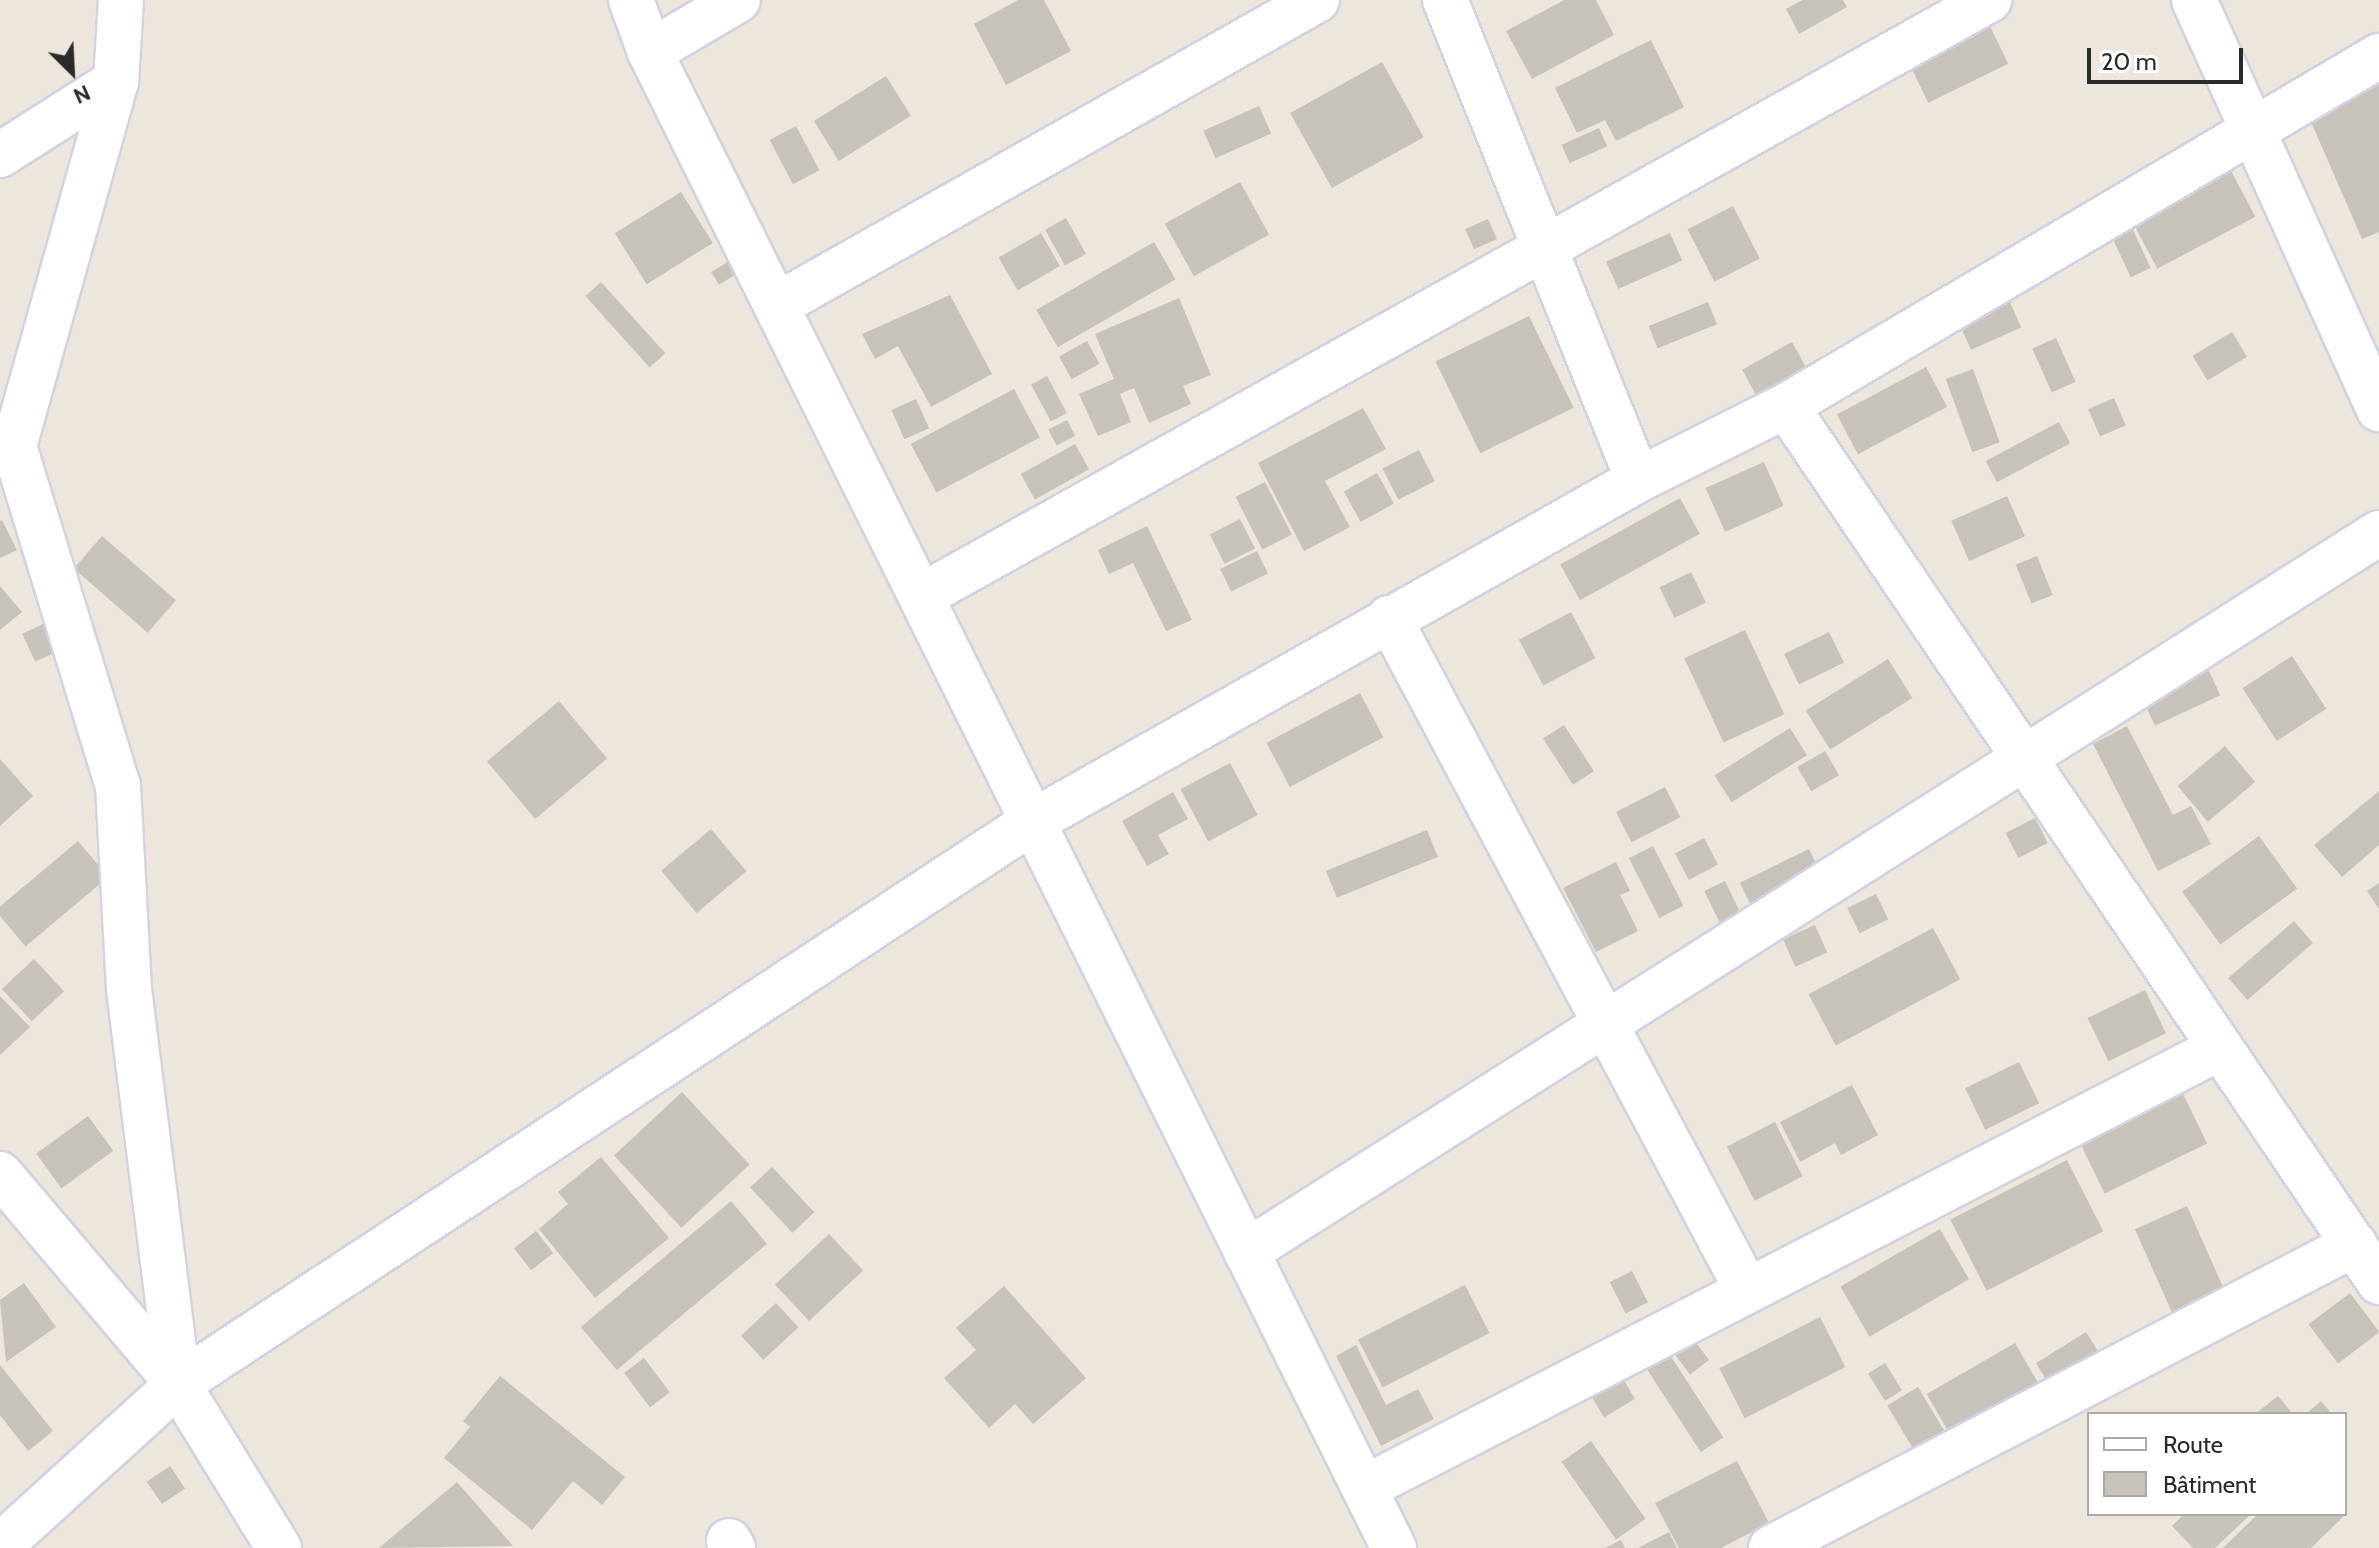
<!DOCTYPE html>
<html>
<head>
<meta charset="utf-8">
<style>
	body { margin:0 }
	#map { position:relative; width:2379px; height:1548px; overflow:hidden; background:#ece6dc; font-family:Cabin,sans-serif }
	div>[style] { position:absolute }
	.building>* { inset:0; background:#c7c3bb; transform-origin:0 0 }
	.roads { filter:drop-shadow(2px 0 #d1d3e2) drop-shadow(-2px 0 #d1d3e2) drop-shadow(0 2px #d1d3e2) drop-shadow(0 -2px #d1d3e2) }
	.street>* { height:44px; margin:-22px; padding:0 22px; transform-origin:22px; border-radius:22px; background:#fff }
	span { translate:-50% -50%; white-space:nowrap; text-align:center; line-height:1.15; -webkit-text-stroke:6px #fff; paint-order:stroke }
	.legend { position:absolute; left:2087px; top:1412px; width:260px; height:104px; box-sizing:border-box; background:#fff; border:2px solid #aaa; margin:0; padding:10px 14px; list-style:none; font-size:24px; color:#2a2a2a }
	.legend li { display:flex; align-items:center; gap:16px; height:40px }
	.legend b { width:40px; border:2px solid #aaa }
	.north { position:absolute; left:32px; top:32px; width:80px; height:80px; -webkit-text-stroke:6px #fff; paint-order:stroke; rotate:156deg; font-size:22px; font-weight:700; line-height:32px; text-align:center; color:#2a2a2a }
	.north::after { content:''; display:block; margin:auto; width:28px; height:36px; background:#2a2a2a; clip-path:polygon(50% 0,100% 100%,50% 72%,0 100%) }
	.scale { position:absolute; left:2087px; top:48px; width:156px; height:36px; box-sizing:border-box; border:4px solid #2a2a2a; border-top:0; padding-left:10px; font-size:24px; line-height:28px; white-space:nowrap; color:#2a2a2a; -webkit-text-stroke:6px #fff; paint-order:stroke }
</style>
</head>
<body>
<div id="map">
	<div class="building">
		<div style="clip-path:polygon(1018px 0,1044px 0,1071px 51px,1006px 85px,974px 24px)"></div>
		<div style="clip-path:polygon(1564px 0,1596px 0,1614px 35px,1532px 79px,1506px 31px)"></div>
		<div style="clip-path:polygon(1802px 0,1843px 0,1847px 7px,1799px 34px,1786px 9px)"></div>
		<div style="left:1985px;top:16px;width:53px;height:89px;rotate:64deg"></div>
		<div style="clip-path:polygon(1651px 40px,1684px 107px,1616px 141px,1605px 120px,1577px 133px,1555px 88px)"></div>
		<div style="left:1382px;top:62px;width:86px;height:105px;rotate:61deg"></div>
		<div style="left:886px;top:76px;width:47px;height:85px;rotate:58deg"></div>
		<div style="clip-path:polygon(2379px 85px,2379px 232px,2362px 239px,2308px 115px)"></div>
		<div style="left:1259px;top:106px;width:30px;height:61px;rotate:66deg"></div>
		<div style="left:796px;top:126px;width:50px;height:30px;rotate:62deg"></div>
		<div style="left:1599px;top:128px;width:20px;height:41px;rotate:66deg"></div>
		<div style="left:2230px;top:169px;width:54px;height:111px;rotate:62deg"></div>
		<div style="left:1240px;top:182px;width:60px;height:86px;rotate:61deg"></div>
		<div style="left:681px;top:192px;width:60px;height:78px;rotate:58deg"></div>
		<div style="left:1733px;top:206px;width:59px;height:51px;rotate:63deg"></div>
		<div style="left:1066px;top:218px;width:41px;height:24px;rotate:61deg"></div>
		<div style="left:1488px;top:219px;width:22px;height:25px;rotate:66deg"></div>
		<div style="left:2133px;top:230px;width:42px;height:22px;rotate:65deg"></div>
		<div style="left:1041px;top:233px;width:38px;height:49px;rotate:60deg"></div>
		<div style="left:1670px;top:233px;width:30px;height:70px;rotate:66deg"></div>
		<div style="left:1154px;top:242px;width:43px;height:136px;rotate:60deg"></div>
		<div style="left:729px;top:261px;width:15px;height:21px;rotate:58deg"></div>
		<div style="left:601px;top:282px;width:96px;height:21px;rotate:48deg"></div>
		<div style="clip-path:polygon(950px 295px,992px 374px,931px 407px,898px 346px,875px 359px,862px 334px)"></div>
		<div style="clip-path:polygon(1179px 298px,1211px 375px,1183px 386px,1191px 404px,1149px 423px,1134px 388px,1120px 394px,1131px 422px,1098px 436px,1079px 394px,1114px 379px,1095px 334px)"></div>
		<div style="left:2009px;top:300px;width:30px;height:55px;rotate:66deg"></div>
		<div style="left:1708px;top:302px;width:24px;height:64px;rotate:68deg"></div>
		<div style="left:1529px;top:316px;width:102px;height:104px;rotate:64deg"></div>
		<div style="left:2232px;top:332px;width:29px;height:46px;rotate:59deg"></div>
		<div style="left:2056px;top:338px;width:48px;height:26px;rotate:66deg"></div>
		<div style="left:1087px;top:341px;width:26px;height:32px;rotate:61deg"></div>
		<div style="left:1792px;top:342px;width:41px;height:57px;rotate:61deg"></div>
		<div style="left:1926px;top:367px;width:45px;height:101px;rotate:62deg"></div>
		<div style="left:1973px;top:369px;width:78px;height:29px;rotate:70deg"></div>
		<div style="left:1047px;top:376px;width:42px;height:18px;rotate:62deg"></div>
		<div style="left:1014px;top:389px;width:55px;height:117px;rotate:62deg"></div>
		<div style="left:2114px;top:398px;width:30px;height:28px;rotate:67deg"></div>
		<div style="left:916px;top:399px;width:32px;height:27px;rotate:66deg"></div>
		<div style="clip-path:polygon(1363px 408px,1386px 449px,1325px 481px,1350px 527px,1304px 551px,1258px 463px)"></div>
		<div style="left:1067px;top:420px;width:18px;height:21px;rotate:63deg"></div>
		<div style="left:2059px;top:422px;width:24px;height:83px;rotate:62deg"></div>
		<div style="left:1075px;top:444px;width:29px;height:62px;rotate:61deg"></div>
		<div style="left:1419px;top:450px;width:35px;height:41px;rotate:63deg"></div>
		<div style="left:1764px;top:462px;width:48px;height:64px;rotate:66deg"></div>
		<div style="left:1377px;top:473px;width:35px;height:38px;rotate:61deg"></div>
		<div style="left:1265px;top:482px;width:59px;height:33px;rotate:63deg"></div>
		<div style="left:2007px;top:496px;width:44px;height:61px;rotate:66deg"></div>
		<div style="left:1680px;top:498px;width:41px;height:137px;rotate:61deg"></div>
		<div style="left:1240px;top:519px;width:33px;height:34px;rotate:63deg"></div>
		<div style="clip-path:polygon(2px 520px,17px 550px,0 558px,0 521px)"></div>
		<div style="clip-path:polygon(1147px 526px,1192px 620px,1166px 631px,1133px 563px,1109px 574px,1098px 550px)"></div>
		<div style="left:102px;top:536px;width:98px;height:43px;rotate:41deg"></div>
		<div style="left:1257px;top:551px;width:25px;height:41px;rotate:64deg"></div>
		<div style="left:2037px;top:556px;width:42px;height:23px;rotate:68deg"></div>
		<div style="left:1691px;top:572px;width:34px;height:35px;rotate:64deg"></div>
		<div style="clip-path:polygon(0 586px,22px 612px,0 630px)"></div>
		<div style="left:1571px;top:612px;width:52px;height:59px;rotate:62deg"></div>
		<div style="left:43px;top:624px;width:31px;height:23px;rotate:65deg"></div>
		<div style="left:1745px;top:630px;width:93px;height:67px;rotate:65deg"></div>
		<div style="left:1829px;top:632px;width:34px;height:50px;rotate:64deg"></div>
		<div style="left:2292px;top:656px;width:63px;height:59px;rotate:57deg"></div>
		<div style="left:1888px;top:659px;width:46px;height:97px;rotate:58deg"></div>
		<div style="left:2208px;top:669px;width:29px;height:72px;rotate:65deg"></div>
		<div style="left:1360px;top:693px;width:50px;height:106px;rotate:62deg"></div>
		<div style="left:559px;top:701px;width:75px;height:94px;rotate:50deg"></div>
		<div style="left:1564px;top:725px;width:55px;height:25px;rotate:57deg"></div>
		<div style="clip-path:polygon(2127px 726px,2173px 815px,2191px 806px,2211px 844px,2158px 871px,2093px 744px)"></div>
		<div style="left:1790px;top:728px;width:32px;height:89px;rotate:58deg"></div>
		<div style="left:2225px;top:746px;width:47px;height:62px;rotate:50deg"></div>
		<div style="left:1825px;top:751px;width:28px;height:32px;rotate:60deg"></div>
		<div style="clip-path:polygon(0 759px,33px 796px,0 826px)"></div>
		<div style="left:1230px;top:763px;width:59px;height:56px;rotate:62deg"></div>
		<div style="left:1665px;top:787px;width:34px;height:55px;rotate:63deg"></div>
		<div style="clip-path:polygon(2379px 791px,2379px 845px,2342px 877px,2314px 845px)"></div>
		<div style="clip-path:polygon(1173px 792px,1188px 819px,1158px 835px,1169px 854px,1147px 866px,1122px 821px)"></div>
		<div style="left:2035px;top:818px;width:28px;height:33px;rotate:63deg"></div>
		<div style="left:711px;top:829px;width:55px;height:65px;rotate:50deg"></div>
		<div style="left:1427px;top:830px;width:29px;height:109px;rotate:68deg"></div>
		<div style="left:2259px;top:836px;width:65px;height:95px;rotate:54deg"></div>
		<div style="left:1704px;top:838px;width:30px;height:33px;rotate:62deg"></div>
		<div style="left:78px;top:841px;width:47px;height:108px;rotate:50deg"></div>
		<div style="left:1653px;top:846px;width:67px;height:27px;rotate:63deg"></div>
		<div style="left:1809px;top:849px;width:34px;height:77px;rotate:64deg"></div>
		<div style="clip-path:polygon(1616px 862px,1630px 891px,1620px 895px,1638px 931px,1596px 952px,1563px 888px)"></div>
		<div style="left:1725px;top:881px;width:43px;height:23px;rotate:64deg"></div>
		<div style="clip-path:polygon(2379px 883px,2379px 909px,2367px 891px)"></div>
		<div style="left:1876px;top:894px;width:28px;height:32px;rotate:64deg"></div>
		<div style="left:2294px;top:921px;width:29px;height:87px;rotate:49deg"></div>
		<div style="left:1815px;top:925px;width:30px;height:35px;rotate:66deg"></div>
		<div style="left:1933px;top:928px;width:58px;height:141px;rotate:62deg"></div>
		<div style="left:34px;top:959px;width:44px;height:44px;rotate:47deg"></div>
		<div style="left:2145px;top:990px;width:48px;height:64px;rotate:64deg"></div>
		<div style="clip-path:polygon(0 996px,30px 1027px,0 1055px)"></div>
		<div style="left:2019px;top:1062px;width:46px;height:60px;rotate:64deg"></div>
		<div style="clip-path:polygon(1852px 1085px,1878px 1135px,1841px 1155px,1835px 1143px,1800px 1162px,1780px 1122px)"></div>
		<div style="left:682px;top:1092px;width:99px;height:93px;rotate:47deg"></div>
		<div style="left:2183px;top:1094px;width:55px;height:114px;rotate:64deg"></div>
		<div style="left:88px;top:1116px;width:43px;height:64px;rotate:54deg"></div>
		<div style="left:1775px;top:1122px;width:61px;height:54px;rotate:63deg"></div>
		<div style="clip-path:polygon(601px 1157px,669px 1238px,595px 1298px,539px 1229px,568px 1204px,558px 1192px)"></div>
		<div style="left:2067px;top:1160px;width:80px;height:131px;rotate:63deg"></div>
		<div style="left:772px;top:1167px;width:62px;height:30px;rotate:47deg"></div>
		<div style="left:731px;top:1201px;width:56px;height:196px;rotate:50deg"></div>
		<div style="left:2187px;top:1206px;width:95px;height:57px;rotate:66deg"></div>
		<div style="left:1940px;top:1229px;width:58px;height:115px;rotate:60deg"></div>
		<div style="left:536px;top:1231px;width:28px;height:28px;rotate:52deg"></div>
		<div style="left:829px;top:1234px;width:50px;height:74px;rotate:47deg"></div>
		<div style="left:1632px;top:1271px;width:35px;height:25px;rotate:63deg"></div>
		<div style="clip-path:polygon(24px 1283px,56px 1327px,6px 1362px,0 1300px)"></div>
		<div style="left:1465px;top:1285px;width:54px;height:120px;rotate:63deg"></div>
		<div style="clip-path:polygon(1004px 1286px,1086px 1378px,1033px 1424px,1015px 1404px,989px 1428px,944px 1378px,976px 1350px,956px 1328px)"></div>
		<div style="left:2350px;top:1293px;width:49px;height:52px;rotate:53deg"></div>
		<div style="left:776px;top:1303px;width:33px;height:48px;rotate:47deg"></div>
		<div style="left:1820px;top:1317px;width:56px;height:113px;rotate:63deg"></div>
		<div style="left:2086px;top:1332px;width:26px;height:59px;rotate:58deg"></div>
		<div style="left:1691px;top:1336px;width:30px;height:24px;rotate:53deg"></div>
		<div style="left:2015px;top:1343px;width:48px;height:102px;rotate:60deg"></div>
		<div style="clip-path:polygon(1356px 1345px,1386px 1405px,1418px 1389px,1434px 1419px,1381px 1446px,1336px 1356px)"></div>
		<div style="left:1670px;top:1355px;width:98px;height:27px;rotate:57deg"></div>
		<div style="left:644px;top:1358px;width:43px;height:25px;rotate:53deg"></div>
		<div style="left:1885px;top:1363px;width:32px;height:20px;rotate:58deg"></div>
		<div style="clip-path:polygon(0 1365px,53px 1431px,28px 1451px,0 1415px)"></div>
		<div style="left:1620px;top:1374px;width:29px;height:36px;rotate:59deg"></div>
		<div style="clip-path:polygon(500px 1376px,625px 1477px,602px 1505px,573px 1481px,532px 1530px,444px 1458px,470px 1427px,463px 1421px)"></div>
		<div style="left:1918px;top:1387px;width:58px;height:36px;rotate:59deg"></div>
		<div style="clip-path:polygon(2278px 1396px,2293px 1414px,2255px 1414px)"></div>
		<div style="clip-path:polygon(2321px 1401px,2332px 1414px,2306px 1414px)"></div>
		<div style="left:1591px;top:1441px;width:95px;height:36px;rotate:55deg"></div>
		<div style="clip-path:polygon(1737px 1461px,1769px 1523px,1721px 1548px,1679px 1548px,1655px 1503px)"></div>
		<div style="left:170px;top:1466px;width:27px;height:28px;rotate:56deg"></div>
		<div style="clip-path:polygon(457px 1482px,513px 1546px,379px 1548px)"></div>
		<div style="clip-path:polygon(2184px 1514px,2251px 1514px,2215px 1548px,2193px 1548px,2172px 1526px)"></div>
		<div style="clip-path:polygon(2258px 1514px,2342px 1514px,2344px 1516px,2311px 1548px,2223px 1548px)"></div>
		<div style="clip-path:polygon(1669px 1532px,1677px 1548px,1638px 1548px)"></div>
		<div style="clip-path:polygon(1621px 1540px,1625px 1548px,1605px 1548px)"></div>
	</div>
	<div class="roads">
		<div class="street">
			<div style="left:121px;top:0;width:81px;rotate:93.5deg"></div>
			<div style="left:116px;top:81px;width:379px;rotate:105.6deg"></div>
			<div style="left:14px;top:446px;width:356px;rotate:73deg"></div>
			<div style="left:118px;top:786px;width:203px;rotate:86.9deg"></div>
			<div style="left:129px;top:989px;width:398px;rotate:82.9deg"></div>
			<div style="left:631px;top:0;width:55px;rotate:69.9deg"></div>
			<div style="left:650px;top:52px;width:1671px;rotate:63.56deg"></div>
			<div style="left:1445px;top:0;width:517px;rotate:68.1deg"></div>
			<div style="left:2194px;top:0;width:449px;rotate:65.7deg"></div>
			<div style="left:650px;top:52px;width:102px;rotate:-30.6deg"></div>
			<div style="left:0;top:155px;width:138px;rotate:-32.5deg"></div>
			<div style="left:777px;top:305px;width:620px;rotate:-29.46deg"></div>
			<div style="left:1786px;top:406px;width:1058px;rotate:55.9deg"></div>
			<div style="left:925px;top:594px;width:1219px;rotate:-29.17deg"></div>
			<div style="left:1389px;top:618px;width:761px;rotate:61.95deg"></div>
			<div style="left:0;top:1174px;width:275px;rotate:49.7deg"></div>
			<div style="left:178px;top:1384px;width:193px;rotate:58.4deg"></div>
			<div style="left:1246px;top:1252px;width:1342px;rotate:-32.4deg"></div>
			<div style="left:1364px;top:1488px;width:960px;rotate:-27.21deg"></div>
			<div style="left:729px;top:1541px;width:8px;rotate:60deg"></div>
			<div style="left:0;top:1546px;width:241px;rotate:-42.3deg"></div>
			<div style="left:178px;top:1384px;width:1022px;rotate:-33.35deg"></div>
			<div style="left:1032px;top:822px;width:696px;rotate:-29.44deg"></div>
			<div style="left:1638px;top:480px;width:165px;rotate:-26.6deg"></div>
			<div style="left:1786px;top:406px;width:689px;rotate:-30.55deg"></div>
			<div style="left:1771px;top:1548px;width:658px;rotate:-27.5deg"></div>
		</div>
	</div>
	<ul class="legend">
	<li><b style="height:10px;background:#fff"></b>Route</li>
	<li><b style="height:22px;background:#c7c3bb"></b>Bâtiment</li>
	</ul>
	<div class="north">N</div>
	<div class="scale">20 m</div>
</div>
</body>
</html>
